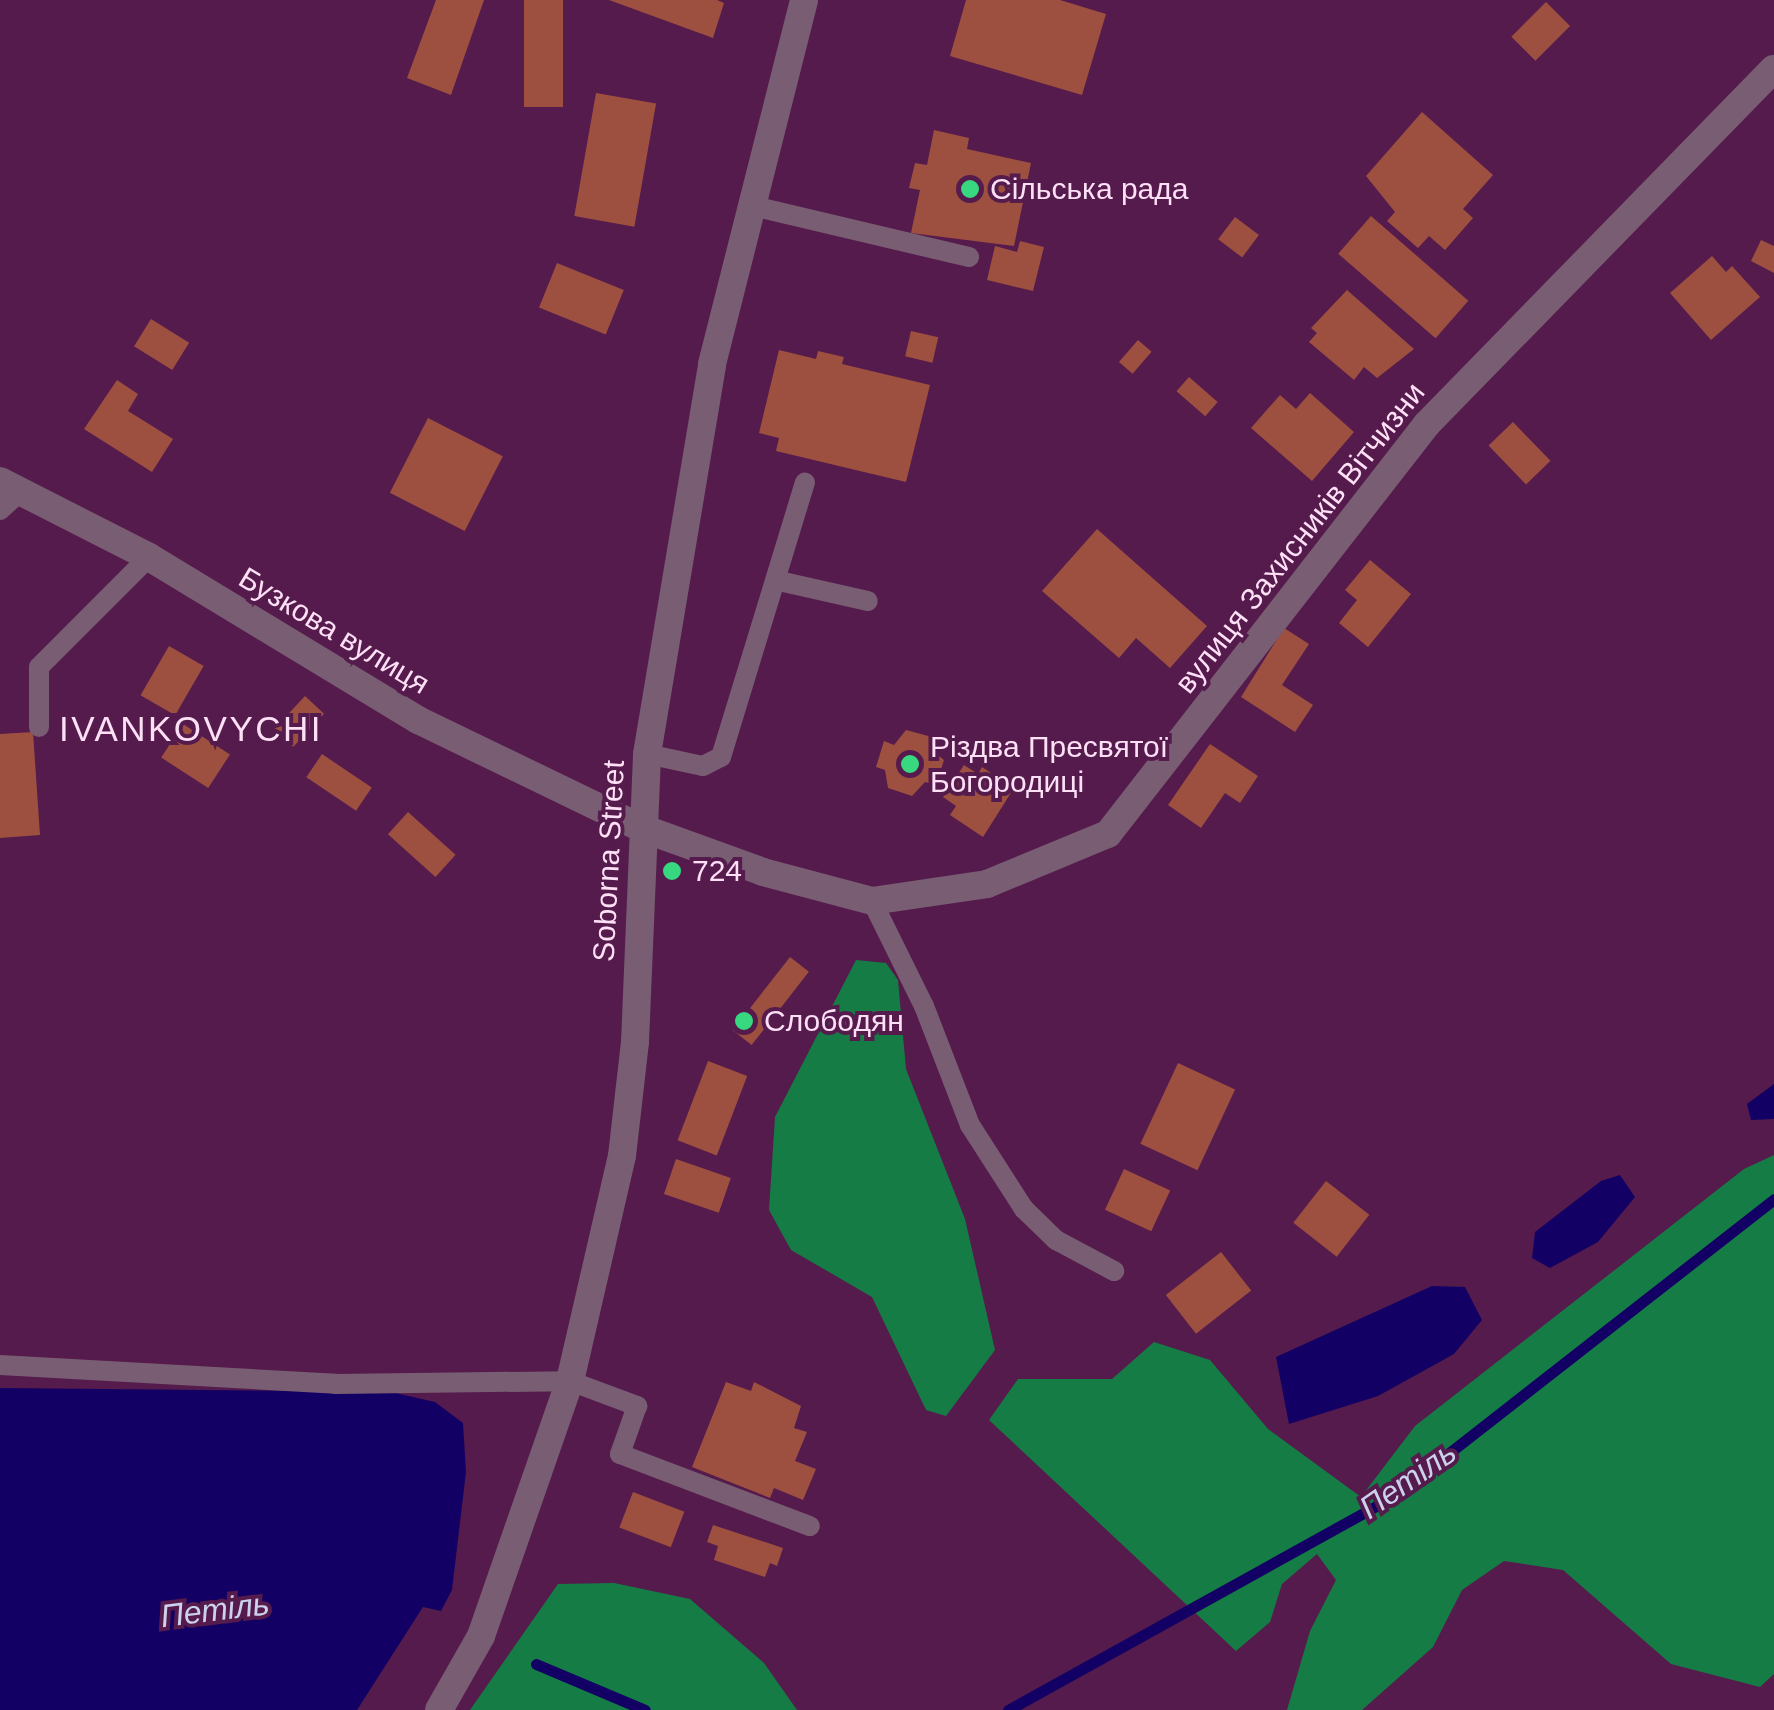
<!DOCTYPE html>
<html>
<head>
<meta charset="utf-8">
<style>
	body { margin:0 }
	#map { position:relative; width:1774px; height:1710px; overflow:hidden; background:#551b4c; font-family:Helvetica,sans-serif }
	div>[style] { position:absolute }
	.forest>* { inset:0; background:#167c46 }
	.water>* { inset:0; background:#130064 }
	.stream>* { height:11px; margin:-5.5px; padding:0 5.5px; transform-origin:5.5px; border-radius:5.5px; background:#130064 }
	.building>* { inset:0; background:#9d503f; transform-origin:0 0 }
	.service>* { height:20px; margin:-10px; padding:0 10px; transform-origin:10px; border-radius:10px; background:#795d73 }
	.minor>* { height:28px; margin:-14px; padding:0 14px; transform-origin:14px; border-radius:14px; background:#795d73 }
	.tertiary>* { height:28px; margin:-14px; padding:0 14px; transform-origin:14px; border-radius:14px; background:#795d73 }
	.dots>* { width:28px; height:28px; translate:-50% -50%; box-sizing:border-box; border:5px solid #551b4c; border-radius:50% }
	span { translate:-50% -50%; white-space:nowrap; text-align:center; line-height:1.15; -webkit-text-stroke:8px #551b4c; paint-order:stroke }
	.poi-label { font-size:30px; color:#fde0f6 }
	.left { translate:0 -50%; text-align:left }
	.street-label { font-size:30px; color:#fde0f6 }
	.water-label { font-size:32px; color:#ccd2ec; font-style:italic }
	.quarter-label { font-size:35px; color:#fde0f6; letter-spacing:2.5px }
</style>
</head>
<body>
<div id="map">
	<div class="forest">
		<div style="clip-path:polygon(856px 960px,886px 963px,898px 980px,906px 1069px,965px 1219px,995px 1350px,946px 1416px,926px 1410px,872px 1297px,791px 1250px,769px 1210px,775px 1117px)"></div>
		<div style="clip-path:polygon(1774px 1155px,1774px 1674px,1760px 1687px,1671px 1664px,1563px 1570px,1504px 1561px,1462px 1590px,1433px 1647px,1362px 1710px,1287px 1710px,1310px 1631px,1336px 1580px,1317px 1554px,1282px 1584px,1270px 1622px,1236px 1651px,989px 1420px,1018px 1379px,1112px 1379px,1154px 1342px,1210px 1360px,1268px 1429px,1361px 1497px,1415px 1426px,1744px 1169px)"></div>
		<div style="clip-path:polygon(614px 1583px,690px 1599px,764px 1663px,797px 1710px,470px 1710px,558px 1584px)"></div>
	</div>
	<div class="water">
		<div style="clip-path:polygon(1774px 1084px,1774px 1119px,1751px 1120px,1747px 1104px)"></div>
		<div style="clip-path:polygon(1620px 1175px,1635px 1197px,1598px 1242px,1550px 1268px,1532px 1258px,1535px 1232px,1601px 1181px)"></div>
		<div style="clip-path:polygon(1432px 1286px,1465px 1287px,1482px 1320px,1454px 1354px,1378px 1396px,1289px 1424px,1276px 1357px)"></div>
		<div style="clip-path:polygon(0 1388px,391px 1392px,435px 1402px,463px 1423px,466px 1472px,452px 1590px,441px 1611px,423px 1607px,357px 1710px,0 1710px)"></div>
	</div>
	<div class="stream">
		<div style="left:536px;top:1664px;width:118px;rotate:22.9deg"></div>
		<div style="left:1008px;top:1710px;width:441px;rotate:-29deg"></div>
		<div style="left:1394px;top:1496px;width:482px;rotate:-38deg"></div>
	</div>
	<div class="building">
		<div style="clip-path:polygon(436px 0,484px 0,451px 95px,407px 78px)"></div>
		<div style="left:524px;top:0;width:39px;height:107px"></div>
		<div style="clip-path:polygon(609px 0,717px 0,724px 3px,713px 38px)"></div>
		<div style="clip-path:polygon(966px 0,1060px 0,1106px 14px,1082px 95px,950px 56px)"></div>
		<div style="left:1546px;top:2px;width:34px;height:49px;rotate:45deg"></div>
		<div style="left:596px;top:93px;width:61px;height:125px;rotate:10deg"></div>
		<div style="clip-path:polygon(1422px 112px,1493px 175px,1463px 209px,1473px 218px,1445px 250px,1429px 236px,1418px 248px,1387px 221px,1395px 212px,1366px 176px)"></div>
		<div style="clip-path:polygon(934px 130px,969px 138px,967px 149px,1031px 163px,1014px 246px,911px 233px,920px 190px,909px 188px,915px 163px,927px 165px)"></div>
		<div style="left:1371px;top:216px;width:129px;height:50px;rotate:41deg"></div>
		<div style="left:1235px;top:217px;width:30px;height:28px;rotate:37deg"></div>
		<div style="clip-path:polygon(1761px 240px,1774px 246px,1774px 273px,1751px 261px)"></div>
		<div style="clip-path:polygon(1020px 241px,1044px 247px,1033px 291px,987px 280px,995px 246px,1017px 252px)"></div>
		<div style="clip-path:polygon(1712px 256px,1726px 272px,1732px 266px,1760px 297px,1711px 340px,1670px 293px)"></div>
		<div style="left:557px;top:263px;width:72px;height:48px;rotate:22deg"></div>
		<div style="clip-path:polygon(1347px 290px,1414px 349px,1377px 378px,1364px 367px,1354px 380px,1309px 342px,1317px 333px,1311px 328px)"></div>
		<div style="left:151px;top:319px;width:45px;height:32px;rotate:32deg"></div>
		<div style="left:911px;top:331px;width:28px;height:26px;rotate:13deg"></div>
		<div style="left:1138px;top:340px;width:18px;height:29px;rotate:41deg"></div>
		<div style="clip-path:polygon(779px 350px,816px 359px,818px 351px,844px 357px,842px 364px,930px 385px,906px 482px,776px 451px,779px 438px,759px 433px)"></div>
		<div style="left:1189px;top:377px;width:38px;height:19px;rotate:41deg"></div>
		<div style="clip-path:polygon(117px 380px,138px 394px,128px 411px,173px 439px,152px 472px,84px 429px)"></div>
		<div style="clip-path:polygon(1310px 393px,1354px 432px,1312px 481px,1251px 428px,1280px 395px,1296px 409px)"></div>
		<div style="left:428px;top:418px;width:84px;height:84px;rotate:27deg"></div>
		<div style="left:1513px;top:422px;width:54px;height:34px;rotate:46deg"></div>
		<div style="clip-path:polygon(1097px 529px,1207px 626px,1170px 668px,1136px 638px,1119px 658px,1042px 591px)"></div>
		<div style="clip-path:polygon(1370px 560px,1411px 594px,1368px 647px,1339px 623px,1357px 600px,1345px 590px)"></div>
		<div style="clip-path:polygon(1284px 628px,1309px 644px,1282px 685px,1313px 705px,1295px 732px,1241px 697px)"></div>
		<div style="left:169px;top:646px;width:40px;height:57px;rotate:30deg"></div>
		<div style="left:305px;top:696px;width:26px;height:45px;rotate:43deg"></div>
		<div style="left:183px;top:724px;width:56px;height:40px;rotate:33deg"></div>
		<div style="clip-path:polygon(906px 730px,932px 737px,929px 748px,944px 760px,936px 785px,925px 782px,912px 796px,888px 788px,885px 770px,876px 767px,884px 741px,894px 745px)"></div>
		<div style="clip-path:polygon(33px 732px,40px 835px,0 838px,0 734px)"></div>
		<div style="clip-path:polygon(1210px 744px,1258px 776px,1240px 803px,1225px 793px,1201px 828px,1168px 805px)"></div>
		<div style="left:322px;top:754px;width:60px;height:28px;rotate:34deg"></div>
		<div style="clip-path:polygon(964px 765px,978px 774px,982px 767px,1014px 788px,983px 837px,950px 815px,956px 806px,943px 797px)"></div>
		<div style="left:408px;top:812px;width:64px;height:30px;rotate:42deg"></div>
		<div style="left:790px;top:957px;width:24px;height:93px;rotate:38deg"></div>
		<div style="left:708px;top:1061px;width:42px;height:85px;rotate:21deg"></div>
		<div style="left:1178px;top:1063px;width:63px;height:89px;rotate:25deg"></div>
		<div style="left:676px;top:1159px;width:58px;height:37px;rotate:19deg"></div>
		<div style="left:1124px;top:1169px;width:51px;height:45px;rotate:25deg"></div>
		<div style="left:1326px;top:1181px;width:55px;height:53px;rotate:38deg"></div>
		<div style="left:1221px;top:1252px;width:49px;height:70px;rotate:52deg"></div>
		<div style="clip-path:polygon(726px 1382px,751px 1391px,754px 1382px,801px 1406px,794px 1428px,807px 1432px,795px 1461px,816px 1469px,803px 1500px,774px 1488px,770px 1498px,692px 1467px)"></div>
		<div style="left:633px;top:1492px;width:55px;height:38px;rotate:21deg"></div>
		<div style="clip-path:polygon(713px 1525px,783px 1548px,777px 1566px,770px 1563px,765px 1577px,714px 1560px,718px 1546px,707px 1542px)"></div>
	</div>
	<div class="service">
		<div style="left:753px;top:206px;width:222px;rotate:13.3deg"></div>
		<div style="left:0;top:510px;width:28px;rotate:-42deg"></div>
		<div style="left:779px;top:581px;width:91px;rotate:12.7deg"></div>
		<div style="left:39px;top:727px;width:60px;rotate:-90deg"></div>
		<div style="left:39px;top:667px;width:156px;rotate:-45deg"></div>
		<div style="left:647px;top:754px;width:57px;rotate:12.1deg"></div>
		<div style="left:703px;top:766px;width:20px;rotate:-27deg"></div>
		<div style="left:721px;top:757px;width:287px;rotate:-73deg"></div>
		<div style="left:872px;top:901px;width:117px;rotate:63.7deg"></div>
		<div style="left:924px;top:1006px;width:128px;rotate:68.9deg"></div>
		<div style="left:970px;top:1125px;width:100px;rotate:57.3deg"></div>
		<div style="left:1024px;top:1209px;width:45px;rotate:44.1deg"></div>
		<div style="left:1056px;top:1240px;width:66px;rotate:28.1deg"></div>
		<div style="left:0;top:1365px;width:336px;rotate:3.2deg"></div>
		<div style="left:335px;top:1384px;width:235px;rotate:-0.7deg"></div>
		<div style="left:570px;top:1381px;width:72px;rotate:20.5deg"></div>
		<div style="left:637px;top:1406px;width:51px;rotate:109.5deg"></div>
		<div style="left:620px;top:1454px;width:203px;rotate:20.8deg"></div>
	</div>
	<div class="minor">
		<div style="left:0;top:481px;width:167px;rotate:27deg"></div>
		<div style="left:149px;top:557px;width:315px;rotate:31.2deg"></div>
		<div style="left:418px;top:720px;width:246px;rotate:25.8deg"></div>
		<div style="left:639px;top:827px;width:132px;rotate:19.9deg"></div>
		<div style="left:763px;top:872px;width:113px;rotate:14.9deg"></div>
		<div style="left:872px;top:901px;width:116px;rotate:-8.4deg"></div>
		<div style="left:987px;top:884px;width:131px;rotate:-22.5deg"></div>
		<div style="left:1108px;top:834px;width:519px;rotate:-52.12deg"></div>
		<div style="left:1427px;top:424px;width:496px;rotate:-45.7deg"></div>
	</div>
	<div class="tertiary">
		<div style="left:439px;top:1710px;width:85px;rotate:-60.4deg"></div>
		<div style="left:481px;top:1636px;width:270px;rotate:-70.8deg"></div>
		<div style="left:570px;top:1381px;width:231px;rotate:-77deg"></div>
		<div style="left:622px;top:1156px;width:115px;rotate:-83.5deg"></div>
		<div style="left:635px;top:1042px;width:288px;rotate:-87.6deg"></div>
		<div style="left:647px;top:754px;width:395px;rotate:-80.5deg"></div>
		<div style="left:712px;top:364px;width:375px;rotate:-75.8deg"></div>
	</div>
	<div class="dots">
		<div style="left:970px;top:189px;background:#38d880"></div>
		<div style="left:910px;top:764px;background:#38d880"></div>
		<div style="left:672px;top:871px;background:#38d880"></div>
		<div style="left:744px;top:1021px;background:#38d880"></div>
	</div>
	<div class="poi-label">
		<span class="left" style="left:990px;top:189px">Cільська рада</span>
		<span class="left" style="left:930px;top:764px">Різдва Пресвятої<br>Богородиці</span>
		<span class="left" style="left:692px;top:871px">724</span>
		<span class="left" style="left:764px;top:1021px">Слободян</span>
	</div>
	<div class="street-label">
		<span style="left:1300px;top:538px;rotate:-52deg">вулиця Захисників Вітчизни</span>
		<span style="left:334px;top:631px;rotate:31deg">Бузкова вулиця</span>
		<span style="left:609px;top:861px;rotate:-87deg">Soborna Street</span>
	</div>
	<div class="water-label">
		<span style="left:1408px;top:1480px;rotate:-35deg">Петіль</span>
		<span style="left:215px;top:1610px;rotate:-7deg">Петіль</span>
	</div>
	<div class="quarter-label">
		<span style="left:191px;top:729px">IVANKOVYCHI</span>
	</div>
</div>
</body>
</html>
